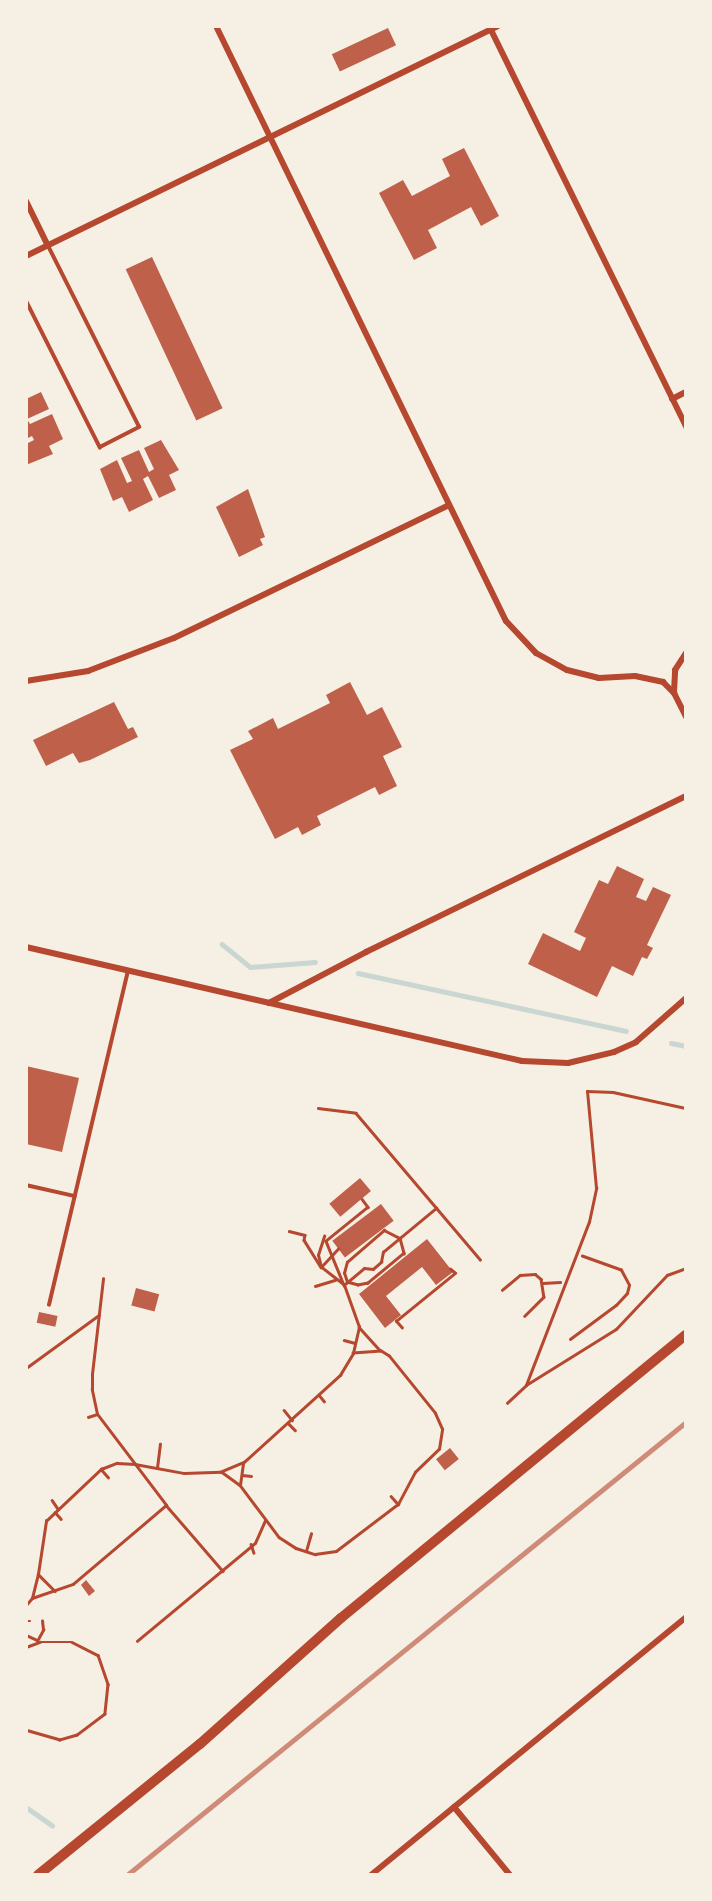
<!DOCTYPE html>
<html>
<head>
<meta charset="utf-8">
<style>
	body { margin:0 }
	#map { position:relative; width:712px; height:1901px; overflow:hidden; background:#f6efe4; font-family:"Fira Sans",sans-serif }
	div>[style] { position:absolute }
	.stream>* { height:4.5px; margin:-2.25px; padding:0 2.25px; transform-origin:2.25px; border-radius:2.25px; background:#c9d6d2 }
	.building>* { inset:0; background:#bf614a; transform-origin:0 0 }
	.path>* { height:2.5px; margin:-1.25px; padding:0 1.25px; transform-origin:1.25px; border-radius:1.25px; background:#b5482f }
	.service>* { height:3.5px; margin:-1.75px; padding:0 1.75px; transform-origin:1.75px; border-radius:1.75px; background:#b5482f }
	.minor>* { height:6px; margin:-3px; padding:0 3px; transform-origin:3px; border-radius:3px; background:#b5482f }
	.primary>* { height:10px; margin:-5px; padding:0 5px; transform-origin:5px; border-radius:5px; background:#b5482f }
	.rail>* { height:4.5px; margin:-2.25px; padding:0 2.25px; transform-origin:2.25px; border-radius:2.25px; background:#cf8b77 }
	span { translate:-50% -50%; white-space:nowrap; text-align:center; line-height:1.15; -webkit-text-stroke:5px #f6efe4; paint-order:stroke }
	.frame { position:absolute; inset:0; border:28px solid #f6efe4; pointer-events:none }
</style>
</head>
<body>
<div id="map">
	<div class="stream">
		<div style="left:222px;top:944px;width:36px;rotate:39deg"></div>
		<div style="left:250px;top:967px;width:65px;rotate:-4.4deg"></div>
		<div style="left:358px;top:973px;width:274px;rotate:12.2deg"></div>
		<div style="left:671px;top:1043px;width:15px;rotate:11deg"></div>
		<div style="left:26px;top:1807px;width:32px;rotate:35deg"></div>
	</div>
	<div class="building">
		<div style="left:388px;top:28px;width:19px;height:62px;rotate:65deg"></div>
		<div style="clip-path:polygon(464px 148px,499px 216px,481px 226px,471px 207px,428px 230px,437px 248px,414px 260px,379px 193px,403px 180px,412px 196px,450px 176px,442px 159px)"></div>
		<div style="left:152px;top:257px;width:167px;height:29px;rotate:65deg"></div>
		<div style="clip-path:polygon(41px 392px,49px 409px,27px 419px,30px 424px,52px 414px,63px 439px,49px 446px,53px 454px,26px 465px,26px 444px,34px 440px,32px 436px,26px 439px,26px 399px)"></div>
		<div style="clip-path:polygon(161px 440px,179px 470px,169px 475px,176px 490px,159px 498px,148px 476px,143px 479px,153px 500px,129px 512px,122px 497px,113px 501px,100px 469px,117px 460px,127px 483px,132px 481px,121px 458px,139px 450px,149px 472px,154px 469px,144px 448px)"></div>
		<div style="clip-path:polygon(248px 489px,265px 537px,260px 539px,263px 545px,239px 557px,216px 507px)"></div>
		<div style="clip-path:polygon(350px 682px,367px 715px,382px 707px,402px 747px,383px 756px,397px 786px,379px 795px,375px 787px,317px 816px,321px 825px,302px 835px,298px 827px,275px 839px,230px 750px,253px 739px,248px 731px,273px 718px,278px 729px,330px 703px,326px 695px)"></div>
		<div style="clip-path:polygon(114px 702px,128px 729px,133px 727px,138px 737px,90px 760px,79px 763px,73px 753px,46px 766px,33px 740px)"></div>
		<div style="clip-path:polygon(617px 866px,644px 879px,636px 897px,646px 901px,653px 887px,671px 895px,647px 945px,653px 948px,647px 959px,642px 957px,633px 976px,612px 966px,597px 997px,528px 964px,543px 933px,580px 951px,586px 938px,574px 932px,599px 880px,608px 884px)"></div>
		<div style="clip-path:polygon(26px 1066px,79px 1078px,62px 1152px,26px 1144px)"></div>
		<div style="left:360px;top:1178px;width:17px;height:40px;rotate:50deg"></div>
		<div style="left:381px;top:1204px;width:21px;height:61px;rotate:53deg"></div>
		<div style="clip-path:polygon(427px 1239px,453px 1272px,436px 1285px,422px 1267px,386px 1296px,401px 1315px,385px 1328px,359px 1294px)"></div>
		<div style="left:136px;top:1288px;width:24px;height:18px;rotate:15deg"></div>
		<div style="left:39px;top:1312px;width:19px;height:11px;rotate:12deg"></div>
		<div style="left:450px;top:1448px;width:14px;height:18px;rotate:51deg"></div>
		<div style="clip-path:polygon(86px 1580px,95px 1591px,89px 1596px,81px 1585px)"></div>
	</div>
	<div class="path">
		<div style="left:318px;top:1108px;width:38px;rotate:7deg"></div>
		<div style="left:356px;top:1113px;width:192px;rotate:49.7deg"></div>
		<div style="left:362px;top:1199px;width:10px;rotate:53deg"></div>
		<div style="left:368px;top:1207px;width:54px;rotate:141deg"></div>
		<div style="left:326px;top:1241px;width:48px;rotate:67.8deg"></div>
		<div style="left:344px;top:1285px;width:26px;rotate:-40deg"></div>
		<div style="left:364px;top:1268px;width:9px;rotate:6deg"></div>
		<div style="left:373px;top:1269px;width:11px;rotate:-41deg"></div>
		<div style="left:381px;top:1262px;width:10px;rotate:-79deg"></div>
		<div style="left:383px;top:1252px;width:69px;rotate:-39.7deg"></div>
		<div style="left:384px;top:1230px;width:18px;rotate:27deg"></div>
		<div style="left:400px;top:1238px;width:16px;rotate:75deg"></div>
		<div style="left:404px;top:1253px;width:47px;rotate:140.2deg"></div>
		<div style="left:368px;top:1283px;width:10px;rotate:169deg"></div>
		<div style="left:358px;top:1285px;width:11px;rotate:-165deg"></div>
		<div style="left:347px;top:1282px;width:9px;rotate:-108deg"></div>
		<div style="left:344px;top:1273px;width:11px;rotate:-75deg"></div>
		<div style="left:347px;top:1262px;width:49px;rotate:-40.9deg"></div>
		<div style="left:289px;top:1231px;width:16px;rotate:14deg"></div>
		<div style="left:305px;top:1235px;width:5px;rotate:101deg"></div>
		<div style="left:304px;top:1240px;width:32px;rotate:58deg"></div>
		<div style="left:321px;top:1267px;width:25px;rotate:-47deg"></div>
		<div style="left:543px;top:1283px;width:17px;rotate:-3deg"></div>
		<div style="left:315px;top:1286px;width:21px;rotate:-17deg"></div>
		<div style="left:502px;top:1290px;width:23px;rotate:-40deg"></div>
		<div style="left:520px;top:1275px;width:15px;rotate:-4deg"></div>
		<div style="left:535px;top:1274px;width:8px;rotate:40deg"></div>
		<div style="left:541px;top:1279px;width:18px;rotate:81deg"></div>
		<div style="left:544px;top:1297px;width:27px;rotate:135deg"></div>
		<div style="left:359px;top:1327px;width:31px;rotate:48deg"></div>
		<div style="left:402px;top:1328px;width:9px;rotate:-131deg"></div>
		<div style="left:396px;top:1321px;width:76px;rotate:-39.1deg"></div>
		<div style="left:455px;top:1273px;width:6px;rotate:-141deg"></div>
		<div style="left:570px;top:1339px;width:57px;rotate:-36.5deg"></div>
		<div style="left:616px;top:1305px;width:16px;rotate:-47deg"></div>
		<div style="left:627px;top:1293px;width:8px;rotate:-76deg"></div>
		<div style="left:629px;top:1285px;width:17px;rotate:-118deg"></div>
		<div style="left:621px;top:1270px;width:41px;rotate:-160.3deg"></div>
		<div style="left:344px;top:1340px;width:11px;rotate:15deg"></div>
		<div style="left:26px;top:1368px;width:90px;rotate:-36deg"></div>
		<div style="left:526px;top:1385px;width:175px;rotate:-68.9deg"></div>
		<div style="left:589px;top:1222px;width:35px;rotate:-78deg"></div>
		<div style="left:596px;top:1188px;width:97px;rotate:-95.3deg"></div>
		<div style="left:587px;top:1091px;width:26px;rotate:2deg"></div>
		<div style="left:613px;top:1092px;width:75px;rotate:12.4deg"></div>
		<div style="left:319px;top:1395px;width:8px;rotate:50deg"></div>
		<div style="left:507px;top:1403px;width:26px;rotate:-43deg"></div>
		<div style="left:526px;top:1385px;width:106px;rotate:-31.9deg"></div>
		<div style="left:616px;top:1329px;width:74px;rotate:-46.6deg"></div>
		<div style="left:667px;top:1275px;width:20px;rotate:-20deg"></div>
		<div style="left:284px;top:1410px;width:13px;rotate:51deg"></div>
		<div style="left:88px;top:1417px;width:9px;rotate:-18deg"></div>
		<div style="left:288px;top:1423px;width:10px;rotate:45deg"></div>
		<div style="left:157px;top:1468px;width:24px;rotate:-83deg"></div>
		<div style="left:101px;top:1469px;width:11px;rotate:49deg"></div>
		<div style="left:222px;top:1472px;width:22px;rotate:36deg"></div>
		<div style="left:240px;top:1485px;width:65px;rotate:53.1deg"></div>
		<div style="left:279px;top:1537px;width:20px;rotate:33deg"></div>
		<div style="left:296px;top:1548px;width:20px;rotate:18deg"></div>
		<div style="left:315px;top:1554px;width:21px;rotate:-8deg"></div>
		<div style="left:336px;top:1551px;width:78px;rotate:-37.2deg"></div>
		<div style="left:398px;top:1504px;width:36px;rotate:-62deg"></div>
		<div style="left:415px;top:1472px;width:33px;rotate:-44deg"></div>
		<div style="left:439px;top:1449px;width:20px;rotate:-81deg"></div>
		<div style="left:442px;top:1429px;width:17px;rotate:-114deg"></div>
		<div style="left:435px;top:1413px;width:73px;rotate:-128.9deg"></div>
		<div style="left:389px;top:1356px;width:9px;rotate:-148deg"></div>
		<div style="left:381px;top:1351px;width:28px;rotate:176deg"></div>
		<div style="left:242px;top:1475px;width:9px;rotate:6deg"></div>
		<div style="left:240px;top:1485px;width:21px;rotate:-82deg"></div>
		<div style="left:391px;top:1496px;width:11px;rotate:49deg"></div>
		<div style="left:52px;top:1500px;width:11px;rotate:56deg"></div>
		<div style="left:166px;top:1505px;width:87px;rotate:49.2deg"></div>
		<div style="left:55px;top:1512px;width:9px;rotate:49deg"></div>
		<div style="left:251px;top:1544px;width:9px;rotate:72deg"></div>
		<div style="left:306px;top:1551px;width:18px;rotate:-74deg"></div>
		<div style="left:38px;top:1574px;width:24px;rotate:45deg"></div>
		<div style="left:32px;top:1598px;width:43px;rotate:-18.9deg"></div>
		<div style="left:73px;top:1584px;width:122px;rotate:-40.3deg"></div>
		<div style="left:166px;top:1505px;width:114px;rotate:-127.2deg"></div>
		<div style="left:97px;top:1414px;width:25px;rotate:-102deg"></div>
		<div style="left:92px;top:1390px;width:16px;rotate:-90deg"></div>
		<div style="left:92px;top:1374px;width:96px;rotate:-83.4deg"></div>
		<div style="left:26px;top:1605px;width:9px;rotate:-49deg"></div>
		<div style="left:32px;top:1598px;width:25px;rotate:-76deg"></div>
		<div style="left:38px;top:1574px;width:54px;rotate:-81.4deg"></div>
		<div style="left:46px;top:1521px;width:76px;rotate:-43.4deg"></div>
		<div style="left:101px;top:1469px;width:17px;rotate:-21deg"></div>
		<div style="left:117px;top:1463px;width:18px;rotate:3deg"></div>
		<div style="left:135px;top:1464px;width:50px;rotate:10.4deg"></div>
		<div style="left:184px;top:1473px;width:36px;rotate:-2deg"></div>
		<div style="left:220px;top:1472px;width:26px;rotate:-23deg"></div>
		<div style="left:244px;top:1462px;width:130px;rotate:-42.2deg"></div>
		<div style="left:340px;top:1375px;width:26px;rotate:-59deg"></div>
		<div style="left:353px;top:1353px;width:27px;rotate:-77deg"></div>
		<div style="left:359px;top:1327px;width:45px;rotate:-109.7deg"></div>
		<div style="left:344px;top:1285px;width:29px;rotate:-142deg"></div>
		<div style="left:321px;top:1267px;width:12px;rotate:-104deg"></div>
		<div style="left:318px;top:1255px;width:20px;rotate:-72deg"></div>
		<div style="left:26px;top:1621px;width:4px"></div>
		<div style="left:26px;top:1635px;width:12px;rotate:24deg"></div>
		<div style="left:37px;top:1641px;width:13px;rotate:-61deg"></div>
		<div style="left:43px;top:1630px;width:9px;rotate:-96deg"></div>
		<div style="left:137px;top:1641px;width:153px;rotate:-39.7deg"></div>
		<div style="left:255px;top:1543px;width:24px;rotate:-66deg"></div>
		<div style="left:26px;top:1647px;width:15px;rotate:-20deg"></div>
		<div style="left:40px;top:1642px;width:32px"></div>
		<div style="left:72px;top:1642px;width:29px;rotate:27deg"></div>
		<div style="left:98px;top:1655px;width:31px;rotate:71deg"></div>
		<div style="left:108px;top:1684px;width:30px;rotate:96deg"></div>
		<div style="left:105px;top:1714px;width:35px;rotate:143deg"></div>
		<div style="left:77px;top:1735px;width:18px;rotate:164deg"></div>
		<div style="left:60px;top:1740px;width:35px;rotate:-164deg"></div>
	</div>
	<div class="service">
		<div style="left:26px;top:300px;width:165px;rotate:63.3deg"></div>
		<div style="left:100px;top:447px;width:44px;rotate:-27.1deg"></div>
		<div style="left:139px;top:427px;width:203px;rotate:-116.7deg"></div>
		<div style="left:26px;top:1185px;width:50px;rotate:12.7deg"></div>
		<div style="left:49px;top:1305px;width:343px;rotate:-76.7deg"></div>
	</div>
	<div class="minor">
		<div style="left:216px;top:26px;width:662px;rotate:64.02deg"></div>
		<div style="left:506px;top:621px;width:44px;rotate:46.8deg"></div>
		<div style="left:536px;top:653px;width:35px;rotate:29deg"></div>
		<div style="left:567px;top:670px;width:33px;rotate:14deg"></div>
		<div style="left:599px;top:678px;width:36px;rotate:-3deg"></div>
		<div style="left:635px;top:676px;width:29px;rotate:12deg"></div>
		<div style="left:663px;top:682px;width:16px;rotate:45deg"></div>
		<div style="left:674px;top:693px;width:27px;rotate:63deg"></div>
		<div style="left:490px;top:28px;width:445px;rotate:63.8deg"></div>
		<div style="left:26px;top:201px;width:50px;rotate:63.9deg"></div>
		<div style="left:26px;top:256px;width:525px;rotate:-25.98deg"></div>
		<div style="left:672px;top:399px;width:16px;rotate:-27deg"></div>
		<div style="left:26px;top:681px;width:63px;rotate:-9.2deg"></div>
		<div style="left:88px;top:671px;width:92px;rotate:-21deg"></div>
		<div style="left:174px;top:638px;width:305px;rotate:-25.8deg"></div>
		<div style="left:674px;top:692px;width:22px;rotate:-87deg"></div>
		<div style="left:675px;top:670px;width:20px;rotate:-57deg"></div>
		<div style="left:26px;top:947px;width:509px;rotate:12.94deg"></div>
		<div style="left:522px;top:1061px;width:46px;rotate:2.5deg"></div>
		<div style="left:568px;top:1063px;width:47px;rotate:-13.4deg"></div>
		<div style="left:614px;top:1052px;width:24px;rotate:-24deg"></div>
		<div style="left:636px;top:1042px;width:67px;rotate:-41.3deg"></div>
		<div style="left:269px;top:1003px;width:110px;rotate:-27.7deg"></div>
		<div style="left:366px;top:952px;width:356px;rotate:-26deg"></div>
		<div style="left:454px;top:1807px;width:88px;rotate:50.5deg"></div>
		<div style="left:371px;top:1875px;width:407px;rotate:-39.3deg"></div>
	</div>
	<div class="primary">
		<div style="left:38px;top:1875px;width:208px;rotate:-39deg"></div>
		<div style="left:200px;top:1744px;width:189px;rotate:-41.8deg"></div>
		<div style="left:341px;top:1618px;width:446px;rotate:-39.4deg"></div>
	</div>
	<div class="rail">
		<div style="left:127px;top:1875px;width:720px;rotate:-39.02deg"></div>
	</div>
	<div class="frame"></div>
</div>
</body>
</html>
